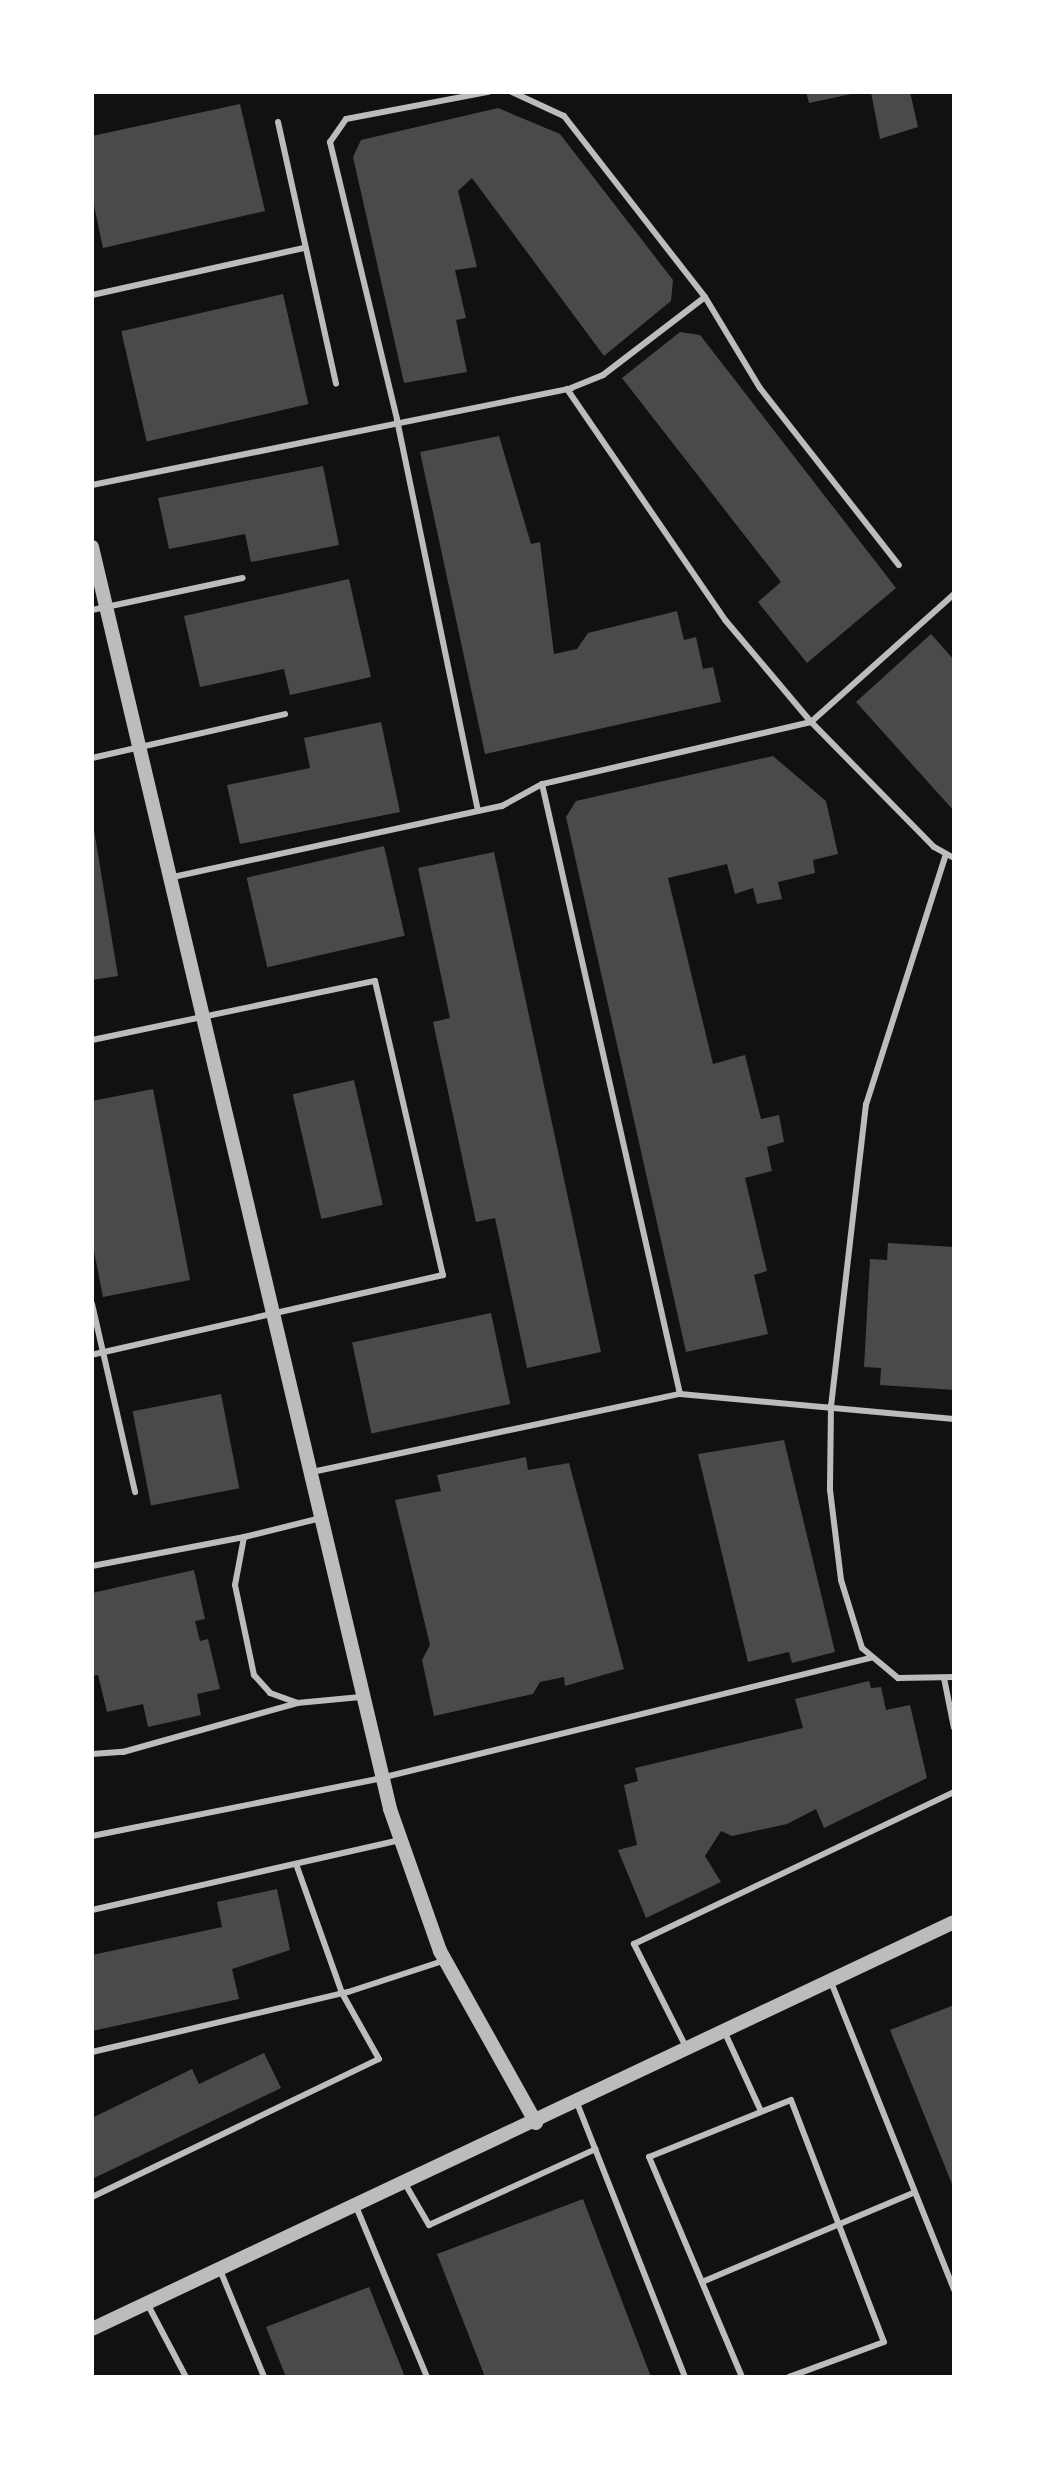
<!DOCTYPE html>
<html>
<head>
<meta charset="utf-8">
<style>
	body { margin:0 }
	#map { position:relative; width:1046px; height:2469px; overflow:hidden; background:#111; font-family:"DM Sans",sans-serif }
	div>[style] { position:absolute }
	.building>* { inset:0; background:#4a4a4a; transform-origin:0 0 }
	.service>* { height:6px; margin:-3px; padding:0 3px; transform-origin:3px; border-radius:3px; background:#bcbcbc }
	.tertiary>* { height:14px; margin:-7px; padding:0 7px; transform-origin:7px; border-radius:7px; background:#bcbcbc }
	span { translate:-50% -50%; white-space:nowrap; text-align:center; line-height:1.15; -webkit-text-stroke:8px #fff; paint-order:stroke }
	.frame { position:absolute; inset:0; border:94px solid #fff; pointer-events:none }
</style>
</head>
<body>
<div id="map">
	<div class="building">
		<div style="clip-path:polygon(806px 92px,855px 92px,856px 93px,809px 103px)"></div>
		<div style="clip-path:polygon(871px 92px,910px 92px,918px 127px,880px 139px)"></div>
		<div style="clip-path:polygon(240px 104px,265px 211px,103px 248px,92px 196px,92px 136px)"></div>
		<div style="clip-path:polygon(498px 108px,560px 134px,673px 280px,671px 301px,604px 356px,472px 178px,458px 191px,477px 267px,455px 270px,466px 318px,456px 320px,467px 372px,404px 383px,353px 157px,361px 140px)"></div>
		<div style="left:283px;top:294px;width:113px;height:166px;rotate:77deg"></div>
		<div style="clip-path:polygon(680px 332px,700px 335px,896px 588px,807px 663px,758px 602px,781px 582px,622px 378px)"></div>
		<div style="clip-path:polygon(499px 436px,531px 544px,540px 542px,554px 654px,577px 649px,588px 633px,677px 611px,684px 640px,696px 637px,703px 669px,713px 667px,721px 702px,485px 754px,420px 452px)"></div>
		<div style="clip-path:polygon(323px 466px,339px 545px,251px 562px,245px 534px,169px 549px,158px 498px)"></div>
		<div style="clip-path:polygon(349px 579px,371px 677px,290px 695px,284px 669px,200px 687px,184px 616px)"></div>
		<div style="clip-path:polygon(931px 634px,954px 660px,954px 811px,856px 702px)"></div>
		<div style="clip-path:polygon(381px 722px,400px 812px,240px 844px,227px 785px,310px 768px,304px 738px)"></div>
		<div style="clip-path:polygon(773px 756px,826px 801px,838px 854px,813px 860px,815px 873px,778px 882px,782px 899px,757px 904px,753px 888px,735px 894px,727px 864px,668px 878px,713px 1064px,745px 1055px,761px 1119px,779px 1115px,784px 1142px,767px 1147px,772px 1171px,745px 1178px,767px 1271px,754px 1275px,768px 1334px,686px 1352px,566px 817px,576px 801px)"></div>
		<div style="clip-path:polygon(94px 830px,118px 976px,92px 980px,92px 831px)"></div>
		<div style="left:384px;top:846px;width:92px;height:141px;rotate:77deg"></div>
		<div style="clip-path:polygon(494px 852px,601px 1352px,527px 1368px,495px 1218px,476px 1222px,433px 1022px,450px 1018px,418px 868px)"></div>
		<div style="left:354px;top:1080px;width:128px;height:63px;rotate:77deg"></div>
		<div style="clip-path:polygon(153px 1089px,190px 1280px,103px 1297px,92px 1241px,92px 1101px)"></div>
		<div style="clip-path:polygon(888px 1243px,954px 1247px,954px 1390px,880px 1385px,881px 1368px,864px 1367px,870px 1259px,887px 1260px)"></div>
		<div style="left:491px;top:1313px;width:93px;height:142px;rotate:78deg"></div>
		<div style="left:221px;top:1394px;width:96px;height:90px;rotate:79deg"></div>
		<div style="clip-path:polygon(784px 1440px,835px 1652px,792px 1663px,789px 1652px,748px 1662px,698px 1454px)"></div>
		<div style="clip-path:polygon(526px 1457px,528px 1470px,569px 1463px,624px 1669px,565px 1686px,564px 1677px,540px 1682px,533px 1694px,434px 1716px,422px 1660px,430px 1645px,395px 1500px,441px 1491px,437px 1475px)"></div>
		<div style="clip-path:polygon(194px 1570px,205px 1619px,195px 1621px,200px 1641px,208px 1639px,220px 1689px,197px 1694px,201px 1715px,148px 1727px,143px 1704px,107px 1712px,98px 1675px,92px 1676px,92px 1593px)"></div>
		<div style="clip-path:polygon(869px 1681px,871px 1688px,881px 1687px,886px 1710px,910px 1705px,927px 1778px,824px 1828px,816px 1809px,787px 1824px,732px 1836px,721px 1831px,705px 1856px,721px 1882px,646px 1918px,618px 1850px,637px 1845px,624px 1785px,638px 1781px,635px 1768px,803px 1728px,795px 1699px)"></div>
		<div style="clip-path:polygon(277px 1889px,290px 1950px,232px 1969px,239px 1999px,92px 2031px,92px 1955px,222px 1927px,217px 1902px)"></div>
		<div style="clip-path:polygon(954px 2005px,954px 2189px,890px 2030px)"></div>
		<div style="clip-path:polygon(264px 2053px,281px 2088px,92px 2179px,92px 2118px,192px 2069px,199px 2084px)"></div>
		<div style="clip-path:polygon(583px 2199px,651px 2377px,485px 2377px,437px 2254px)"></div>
		<div style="clip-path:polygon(369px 2287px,405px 2377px,286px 2377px,266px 2327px)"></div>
	</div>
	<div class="service">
		<div style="left:512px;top:92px;width:57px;rotate:24.8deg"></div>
		<div style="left:564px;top:116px;width:229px;rotate:52.1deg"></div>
		<div style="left:705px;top:297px;width:106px;rotate:58.9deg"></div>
		<div style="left:760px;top:388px;width:225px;rotate:51.9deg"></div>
		<div style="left:278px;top:122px;width:268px;rotate:77.5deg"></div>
		<div style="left:92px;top:295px;width:217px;rotate:-12.5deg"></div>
		<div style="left:567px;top:389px;width:281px;rotate:55.6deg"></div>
		<div style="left:726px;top:621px;width:132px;rotate:49.9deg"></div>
		<div style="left:811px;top:722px;width:192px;rotate:-41.8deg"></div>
		<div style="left:92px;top:485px;width:489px;rotate:-11.4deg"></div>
		<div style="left:571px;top:388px;width:35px;rotate:-22deg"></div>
		<div style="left:603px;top:375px;width:128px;rotate:-37.4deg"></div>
		<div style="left:92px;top:610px;width:154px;rotate:-12deg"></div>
		<div style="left:92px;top:758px;width:198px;rotate:-12.8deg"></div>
		<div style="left:478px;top:811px;width:400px;rotate:-101.7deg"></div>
		<div style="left:397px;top:419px;width:285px;rotate:-103.6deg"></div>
		<div style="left:330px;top:142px;width:28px;rotate:-55deg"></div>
		<div style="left:346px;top:119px;width:145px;rotate:-10.8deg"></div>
		<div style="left:946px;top:854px;width:262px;rotate:107.7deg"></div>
		<div style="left:866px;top:1104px;width:303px;rotate:96.6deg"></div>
		<div style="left:831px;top:1405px;width:85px;rotate:90.7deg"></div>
		<div style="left:830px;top:1490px;width:91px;rotate:83deg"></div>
		<div style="left:841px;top:1580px;width:71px;rotate:72.8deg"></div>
		<div style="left:862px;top:1648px;width:47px;rotate:39.8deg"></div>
		<div style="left:898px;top:1678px;width:56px;rotate:-1deg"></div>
		<div style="left:954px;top:858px;width:23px;rotate:-151deg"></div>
		<div style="left:934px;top:847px;width:175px;rotate:-134.5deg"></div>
		<div style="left:811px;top:722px;width:276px;rotate:167deg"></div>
		<div style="left:542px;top:784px;width:625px;rotate:77.25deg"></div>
		<div style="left:680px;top:1394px;width:275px;rotate:5.2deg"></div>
		<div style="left:173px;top:877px;width:337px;rotate:-12.2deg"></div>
		<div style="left:502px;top:806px;width:46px;rotate:-28.8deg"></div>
		<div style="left:92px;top:1040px;width:289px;rotate:-11.8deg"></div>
		<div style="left:375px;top:981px;width:302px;rotate:77deg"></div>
		<div style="left:443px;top:1275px;width:360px;rotate:167.2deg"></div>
		<div style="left:92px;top:1304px;width:193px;rotate:77.1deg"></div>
		<div style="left:312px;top:1472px;width:376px;rotate:-12deg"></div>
		<div style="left:317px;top:1519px;width:75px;rotate:166.1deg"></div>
		<div style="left:244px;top:1537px;width:49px;rotate:100.6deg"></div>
		<div style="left:235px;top:1585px;width:92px;rotate:78.1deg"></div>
		<div style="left:254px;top:1675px;width:24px;rotate:48deg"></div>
		<div style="left:270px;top:1693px;width:29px;rotate:20deg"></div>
		<div style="left:297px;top:1703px;width:64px;rotate:-5.4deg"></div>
		<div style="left:92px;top:1566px;width:155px;rotate:-10.8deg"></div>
		<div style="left:944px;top:1678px;width:51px;rotate:78.7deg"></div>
		<div style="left:92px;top:1754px;width:31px;rotate:-4deg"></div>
		<div style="left:123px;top:1752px;width:181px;rotate:-15.7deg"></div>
		<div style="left:92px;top:1836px;width:295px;rotate:-11.3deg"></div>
		<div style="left:381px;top:1778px;width:504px;rotate:-13.79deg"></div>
		<div style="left:92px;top:1910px;width:316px;rotate:-12.8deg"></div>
		<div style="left:831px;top:1982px;width:331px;rotate:68.2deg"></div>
		<div style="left:725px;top:2033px;width:84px;rotate:65.3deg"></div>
		<div style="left:687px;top:2049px;width:118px;rotate:-116.8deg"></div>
		<div style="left:634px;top:1944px;width:354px;rotate:-25.4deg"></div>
		<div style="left:92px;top:2052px;width:263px;rotate:-13.2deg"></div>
		<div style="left:348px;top:1992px;width:103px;rotate:-18.1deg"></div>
		<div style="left:577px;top:2103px;width:295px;rotate:68.5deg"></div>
		<div style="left:404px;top:2182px;width:50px;rotate:59.8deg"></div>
		<div style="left:429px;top:2225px;width:183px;rotate:-24.5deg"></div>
		<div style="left:92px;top:2197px;width:318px;rotate:-25.7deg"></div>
		<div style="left:379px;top:2059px;width:76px;rotate:-119.3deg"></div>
		<div style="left:342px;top:1993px;width:137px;rotate:-109.6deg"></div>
		<div style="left:355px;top:2204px;width:187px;rotate:67.4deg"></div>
		<div style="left:220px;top:2270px;width:116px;rotate:67.6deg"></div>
		<div style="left:702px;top:2282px;width:229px;rotate:-22.9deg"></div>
		<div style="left:148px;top:2305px;width:81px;rotate:62.2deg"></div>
		<div style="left:742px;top:2377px;width:239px;rotate:-112.9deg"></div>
		<div style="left:649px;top:2157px;width:153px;rotate:-21.9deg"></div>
		<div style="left:791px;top:2100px;width:259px;rotate:69deg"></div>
		<div style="left:884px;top:2342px;width:101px;rotate:159.8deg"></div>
	</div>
	<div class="tertiary">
		<div style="left:92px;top:547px;width:1297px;rotate:76.71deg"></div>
		<div style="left:390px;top:1809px;width:151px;rotate:70.6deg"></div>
		<div style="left:440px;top:1951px;width:197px;rotate:60.8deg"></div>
		<div style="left:92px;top:2329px;width:953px;rotate:-25.27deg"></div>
	</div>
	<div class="frame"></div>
</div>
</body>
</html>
